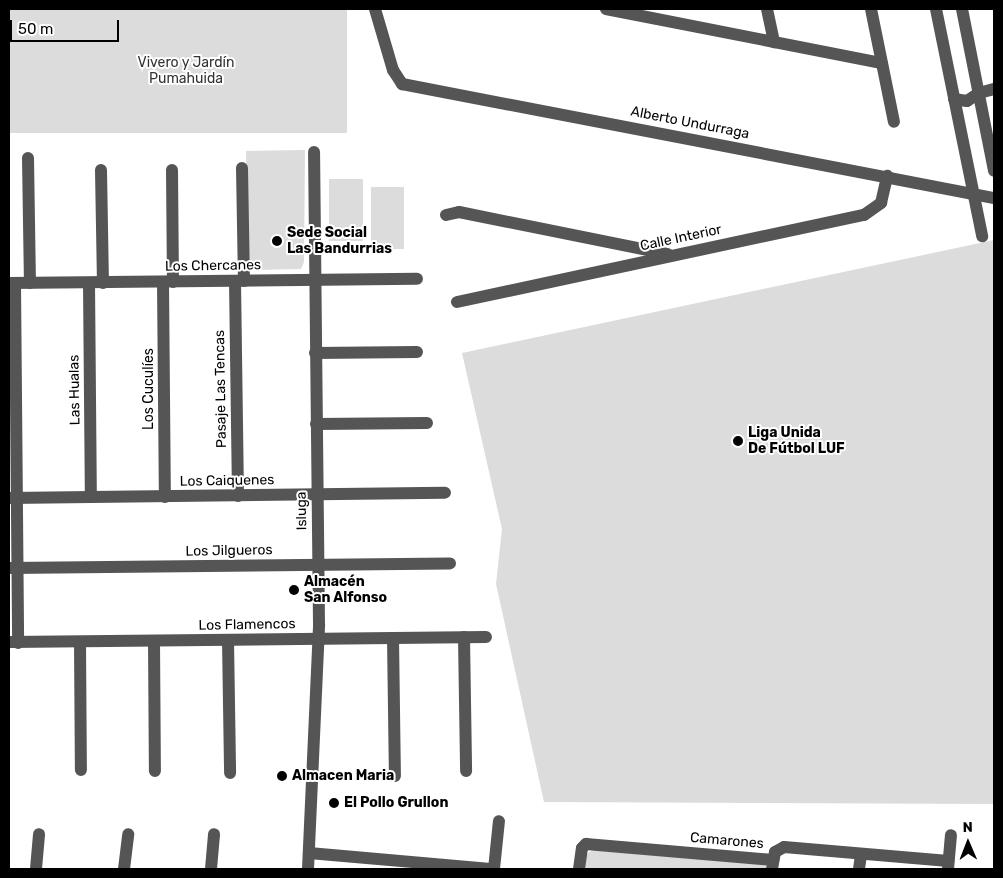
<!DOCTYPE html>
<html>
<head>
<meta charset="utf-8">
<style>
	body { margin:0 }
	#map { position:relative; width:1003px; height:878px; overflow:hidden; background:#fff; font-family:Rubik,sans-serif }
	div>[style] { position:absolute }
	.green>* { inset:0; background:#dcdcdc; transform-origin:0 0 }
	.minor>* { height:12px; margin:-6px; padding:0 6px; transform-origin:6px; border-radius:6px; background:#555 }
	.dots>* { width:14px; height:14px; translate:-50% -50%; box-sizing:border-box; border:2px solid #fff; border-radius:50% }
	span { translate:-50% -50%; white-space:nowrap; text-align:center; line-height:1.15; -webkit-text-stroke:4px #fff; paint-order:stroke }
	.park-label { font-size:14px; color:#333 }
	.street-label { font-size:14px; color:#000 }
	.poi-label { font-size:14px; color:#000; font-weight:700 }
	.left { translate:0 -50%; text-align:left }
	.frame { position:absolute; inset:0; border:10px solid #000; pointer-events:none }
	.north { position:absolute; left:943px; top:818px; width:50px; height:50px; -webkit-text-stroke:4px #fff; paint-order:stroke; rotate:359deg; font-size:14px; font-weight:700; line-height:20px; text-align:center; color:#000 }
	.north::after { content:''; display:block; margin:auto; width:18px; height:22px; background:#000; clip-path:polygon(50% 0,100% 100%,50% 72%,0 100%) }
	.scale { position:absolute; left:10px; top:20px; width:109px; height:22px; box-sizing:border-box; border:2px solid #000; border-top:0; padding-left:6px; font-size:15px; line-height:18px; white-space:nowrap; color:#000; -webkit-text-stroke:4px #fff; paint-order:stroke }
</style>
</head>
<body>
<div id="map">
	<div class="green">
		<div style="left:9px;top:9px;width:338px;height:124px"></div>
		<div style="clip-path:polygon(305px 150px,304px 262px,301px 269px,253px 270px,248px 261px,246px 151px)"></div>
		<div style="left:329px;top:179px;width:34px;height:62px"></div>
		<div style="left:371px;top:187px;width:33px;height:62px"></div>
		<div style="clip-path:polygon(994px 240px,994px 804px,544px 802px,496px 584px,502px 529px,462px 353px)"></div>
		<div style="clip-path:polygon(599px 848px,765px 864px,768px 869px,584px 869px,583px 859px,589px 852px)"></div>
	</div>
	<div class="minor">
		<div style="left:375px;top:9px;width:64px;rotate:73.6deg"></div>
		<div style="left:393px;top:70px;width:17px;rotate:57deg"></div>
		<div style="left:402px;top:84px;width:603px;rotate:10.9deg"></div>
		<div style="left:606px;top:9px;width:281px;rotate:11.1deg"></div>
		<div style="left:767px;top:9px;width:34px;rotate:78deg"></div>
		<div style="left:871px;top:9px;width:115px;rotate:78.5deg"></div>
		<div style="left:936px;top:9px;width:232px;rotate:78.5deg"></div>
		<div style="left:962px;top:9px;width:165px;rotate:78.8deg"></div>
		<div style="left:954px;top:99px;width:13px;rotate:9deg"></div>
		<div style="left:967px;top:101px;width:14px;rotate:-34deg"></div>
		<div style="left:979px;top:93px;width:16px;rotate:-15deg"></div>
		<div style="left:28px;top:158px;width:125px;rotate:89.1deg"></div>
		<div style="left:242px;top:168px;width:113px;rotate:89deg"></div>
		<div style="left:101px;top:170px;width:113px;rotate:89deg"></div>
		<div style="left:172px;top:170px;width:112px;rotate:89.5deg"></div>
		<div style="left:446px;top:215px;width:13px;rotate:-13deg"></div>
		<div style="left:459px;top:212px;width:213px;rotate:11.4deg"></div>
		<div style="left:235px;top:281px;width:215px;rotate:89.2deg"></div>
		<div style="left:163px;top:282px;width:215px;rotate:89.5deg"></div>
		<div style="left:9px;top:283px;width:408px;rotate:-0.6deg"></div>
		<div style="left:15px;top:283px;width:360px;rotate:89.5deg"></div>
		<div style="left:89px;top:283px;width:214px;rotate:89.5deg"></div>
		<div style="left:457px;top:302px;width:416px;rotate:-12.1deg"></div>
		<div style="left:864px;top:215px;width:21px;rotate:-35deg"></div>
		<div style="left:881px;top:203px;width:28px;rotate:-77deg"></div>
		<div style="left:315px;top:353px;width:102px;rotate:-0.6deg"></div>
		<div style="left:316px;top:424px;width:111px;rotate:-0.5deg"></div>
		<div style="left:9px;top:498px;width:436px;rotate:-0.7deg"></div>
		<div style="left:9px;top:568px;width:441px;rotate:-0.6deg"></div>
		<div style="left:464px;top:637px;width:134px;rotate:89.1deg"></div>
		<div style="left:393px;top:638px;width:138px;rotate:89.2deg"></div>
		<div style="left:228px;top:640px;width:133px;rotate:89.1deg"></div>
		<div style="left:154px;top:641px;width:130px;rotate:89.6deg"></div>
		<div style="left:9px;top:642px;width:477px;rotate:-0.6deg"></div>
		<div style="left:80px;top:642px;width:128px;rotate:89.6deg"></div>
		<div style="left:309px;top:853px;width:185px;rotate:5deg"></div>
		<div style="left:36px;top:869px;width:35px;rotate:-85deg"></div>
		<div style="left:124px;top:869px;width:35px;rotate:-83deg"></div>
		<div style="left:211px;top:869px;width:35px;rotate:-85deg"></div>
		<div style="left:308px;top:869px;width:245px;rotate:-87.4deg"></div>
		<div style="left:319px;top:624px;width:472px;rotate:-90.6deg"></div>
		<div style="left:494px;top:869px;width:48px;rotate:-84.1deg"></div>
		<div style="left:579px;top:869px;width:21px;rotate:-82deg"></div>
		<div style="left:582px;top:848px;width:6px;rotate:-45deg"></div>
		<div style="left:586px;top:844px;width:188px;rotate:4.9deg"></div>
		<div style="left:772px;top:869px;width:17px;rotate:-80deg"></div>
		<div style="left:775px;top:852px;width:10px;rotate:-29deg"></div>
		<div style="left:784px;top:847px;width:165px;rotate:4.9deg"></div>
		<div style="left:859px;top:869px;width:15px;rotate:-82deg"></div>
		<div style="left:948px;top:869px;width:34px;rotate:-85deg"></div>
	</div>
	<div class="dots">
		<div style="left:277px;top:241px;background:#000"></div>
		<div style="left:738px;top:441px;background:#000"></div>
		<div style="left:294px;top:590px;background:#000"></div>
		<div style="left:282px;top:776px;background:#000"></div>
		<div style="left:334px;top:803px;background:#000"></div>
	</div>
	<div class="park-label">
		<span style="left:186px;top:71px">Vivero y Jardín<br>Pumahuida</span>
	</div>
	<div class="street-label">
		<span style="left:690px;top:123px;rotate:11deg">Alberto Undurraga</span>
		<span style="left:681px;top:238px;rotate:-12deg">Calle Interior</span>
		<span style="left:213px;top:266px;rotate:-1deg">Los Chercanes</span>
		<span style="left:149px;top:389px;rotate:-90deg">Los Cuculíes</span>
		<span style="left:221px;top:389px;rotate:-91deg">Pasaje Las Tencas</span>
		<span style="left:75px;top:390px;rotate:-91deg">Las Hualas</span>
		<span style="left:227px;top:481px;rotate:-1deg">Los Caiquenes</span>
		<span style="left:302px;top:511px;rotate:-91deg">Isluga</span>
		<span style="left:229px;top:551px;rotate:-1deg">Los Jilgueros</span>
		<span style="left:247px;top:625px;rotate:-1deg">Los Flamencos</span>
		<span style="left:727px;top:841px;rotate:5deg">Camarones</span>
	</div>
	<div class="poi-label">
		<span class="left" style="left:287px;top:241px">Sede Social<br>Las Bandurrias</span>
		<span class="left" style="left:748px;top:441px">Liga Unida<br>De Fútbol LUF</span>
		<span class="left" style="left:304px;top:590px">Almacén<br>San Alfonso</span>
		<span class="left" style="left:292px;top:776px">Almacen Maria</span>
		<span class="left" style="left:344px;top:803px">El Pollo Grullon</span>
	</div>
	<div class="frame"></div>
	<div class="north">N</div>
	<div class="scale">50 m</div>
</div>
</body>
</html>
